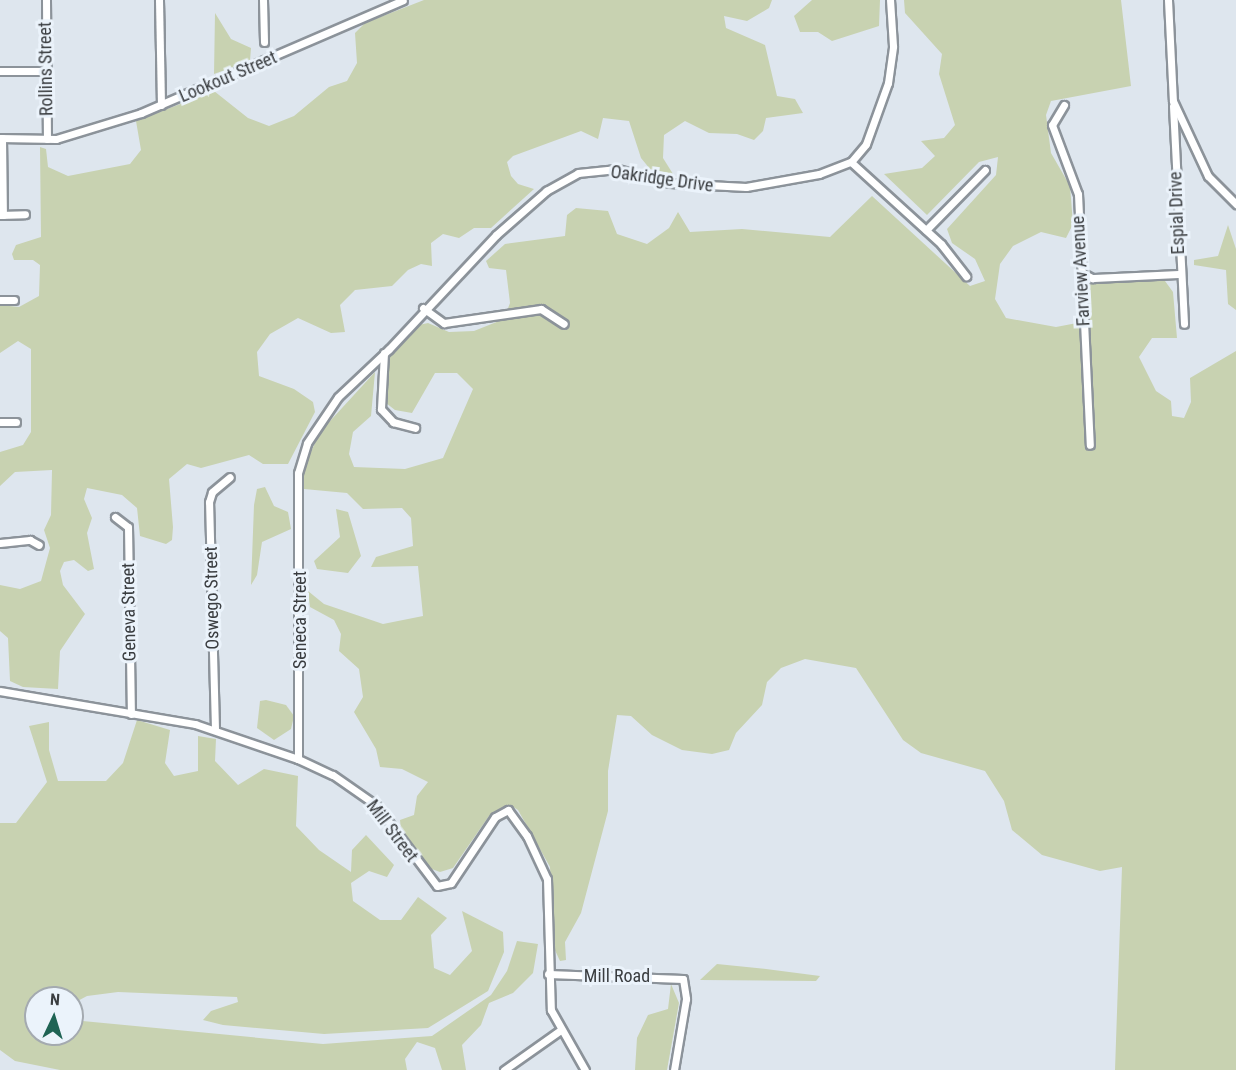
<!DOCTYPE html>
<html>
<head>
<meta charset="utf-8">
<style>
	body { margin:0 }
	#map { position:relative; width:1236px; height:1070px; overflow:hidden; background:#dee6ee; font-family:"Roboto Condensed",sans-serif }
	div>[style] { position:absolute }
	.green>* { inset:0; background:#c8d2b1 }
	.roads { filter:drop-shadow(2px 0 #8c939a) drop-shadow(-2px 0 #8c939a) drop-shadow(0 2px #8c939a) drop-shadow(0 -2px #8c939a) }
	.street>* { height:7px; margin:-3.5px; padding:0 3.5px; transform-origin:3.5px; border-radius:3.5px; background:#fff }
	span { translate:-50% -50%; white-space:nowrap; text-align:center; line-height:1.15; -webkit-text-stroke:6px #ebf3fb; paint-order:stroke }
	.street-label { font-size:18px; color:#3a3d40 }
	.north { position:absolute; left:24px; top:986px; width:60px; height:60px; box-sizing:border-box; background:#ebf3fb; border:2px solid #a4aab0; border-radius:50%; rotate:4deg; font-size:16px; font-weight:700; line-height:24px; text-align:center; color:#3a3d40 }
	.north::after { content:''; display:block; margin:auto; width:21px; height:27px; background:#1f6354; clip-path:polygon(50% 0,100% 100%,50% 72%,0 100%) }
</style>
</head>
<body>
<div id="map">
	<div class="green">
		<div style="clip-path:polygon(424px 0,772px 0,769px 8px,747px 21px,724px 16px,726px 28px,765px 45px,777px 96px,795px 99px,803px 113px,766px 118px,763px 131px,754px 140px,737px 134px,709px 133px,685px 121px,664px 135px,663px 158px,673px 174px,650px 169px,641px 158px,629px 121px,603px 118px,598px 139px,581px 131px,513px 156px,507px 162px,511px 176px,518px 184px,534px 189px,491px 228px,474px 228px,459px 238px,443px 234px,431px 243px,432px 266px,421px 264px,408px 270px,392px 286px,355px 290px,340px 305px,345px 332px,331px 333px,298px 318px,270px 334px,257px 352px,259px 376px,294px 389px,313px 402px,315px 412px,288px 464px,263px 464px,249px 455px,201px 468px,187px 464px,169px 479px,173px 527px,172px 540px,166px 544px,140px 536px,137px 508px,122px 495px,87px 488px,84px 499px,92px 518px,87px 533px,94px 569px,88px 571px,74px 560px,64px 562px,60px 571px,63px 585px,85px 614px,60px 651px,58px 689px,23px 687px,10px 681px,8px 638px,0 631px,0 585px,20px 589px,41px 581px,50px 548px,44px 530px,51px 515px,52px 470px,15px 472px,0 486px,0 452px,23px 445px,31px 432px,31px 349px,18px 341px,0 353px,0 305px,19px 307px,39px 296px,40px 265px,33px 260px,14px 260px,12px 254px,16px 245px,41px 237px,40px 147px,46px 149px,48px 167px,68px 176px,130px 164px,141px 150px,136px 121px,214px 91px,248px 118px,269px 126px,294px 116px,329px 87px,347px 81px,357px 63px,355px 33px,365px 23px)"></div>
		<div style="clip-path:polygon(812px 0,880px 0,879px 26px,832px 41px,818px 32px,800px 32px,794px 16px)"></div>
		<div style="clip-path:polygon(904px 0,1121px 0,1131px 86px,1051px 101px,1046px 115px,1051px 153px,1070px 186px,1073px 224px,1066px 238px,1041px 232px,1013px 246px,1000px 264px,995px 299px,1006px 318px,1056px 327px,1077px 323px,1089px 315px,1088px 285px,1094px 281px,1165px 281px,1173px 292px,1177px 338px,1152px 338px,1139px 357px,1156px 391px,1171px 401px,1172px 416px,1184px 418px,1191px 402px,1190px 378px,1236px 351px,1236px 1070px,1115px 1070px,1122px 867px,1100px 871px,1042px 855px,1012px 830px,1004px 801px,985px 771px,921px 753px,903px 740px,856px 668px,805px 659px,781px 668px,767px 682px,762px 705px,736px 733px,729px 750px,712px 754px,682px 750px,652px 735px,631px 716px,617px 715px,608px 771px,608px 811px,581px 913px,565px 942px,566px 960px,560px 961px,554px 948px,550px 867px,518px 810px,510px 805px,489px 816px,453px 868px,440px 872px,429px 868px,401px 830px,400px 820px,414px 815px,417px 796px,428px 782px,402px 769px,380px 767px,376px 749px,354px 712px,363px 697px,359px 669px,339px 651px,341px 634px,334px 620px,310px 607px,308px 591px,324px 604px,383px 624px,423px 616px,418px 566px,371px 567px,376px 557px,413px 546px,411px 518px,402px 508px,363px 509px,347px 493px,304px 489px,303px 469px,320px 432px,375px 372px,371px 416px,353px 432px,349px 454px,354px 467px,405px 469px,443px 458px,473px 389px,457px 373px,435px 373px,412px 413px,395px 410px,386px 403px,388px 358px,419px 325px,428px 323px,449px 332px,474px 331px,504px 319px,510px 303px,506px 270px,489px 268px,486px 261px,505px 244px,565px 236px,567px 215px,576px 208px,608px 211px,617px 234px,647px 244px,669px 228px,678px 212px,690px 232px,742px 229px,830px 237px,872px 196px,970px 286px,985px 281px,975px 259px,952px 243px,947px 229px,996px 175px,998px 157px,979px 162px,927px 215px,884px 174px,922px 168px,935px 156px,921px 141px,944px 138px,955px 125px,939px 74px,942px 54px,905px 13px)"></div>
		<div style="clip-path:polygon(215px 13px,231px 39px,251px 48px,250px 61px,214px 74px)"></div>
		<div style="clip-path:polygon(1228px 225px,1236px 249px,1236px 310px,1228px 304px,1226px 270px,1194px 265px,1194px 260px,1218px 256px)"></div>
		<div style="clip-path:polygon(265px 487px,274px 506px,288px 512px,291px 529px,262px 542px,257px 575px,251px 585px,254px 505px,257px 489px)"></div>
		<div style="clip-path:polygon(336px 509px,348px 512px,361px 556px,348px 573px,317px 569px,314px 561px,340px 537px)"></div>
		<div style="clip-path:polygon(266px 700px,286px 705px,294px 716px,291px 729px,274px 740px,257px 728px,260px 701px)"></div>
		<div style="clip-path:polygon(137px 720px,170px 730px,165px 763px,174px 776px,198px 771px,198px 736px,216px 739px,215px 761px,238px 785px,264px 769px,298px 776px,296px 826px,319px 850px,351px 872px,352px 850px,366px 835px,394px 865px,387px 877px,369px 871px,351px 883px,353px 901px,380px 920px,401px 920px,418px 897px,447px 918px,431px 935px,434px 968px,450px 975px,472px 951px,462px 911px,503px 932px,504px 952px,488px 991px,428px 1028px,324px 1034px,223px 1025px,203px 1020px,211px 1011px,238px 1002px,237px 997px,118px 992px,87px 996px,72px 1004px,72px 998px,36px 998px,36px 1034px,72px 1034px,72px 1020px,323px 1044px,432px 1036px,491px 995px,507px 971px,517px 941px,538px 944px,533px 973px,513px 993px,489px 1003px,481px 1025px,462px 1045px,466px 1070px,442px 1070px,435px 1048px,417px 1042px,405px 1059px,407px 1070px,60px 1070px,15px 1061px,0 1050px,0 823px,16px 823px,47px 782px,29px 726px,49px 722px,49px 750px,58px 781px,106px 781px,123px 763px)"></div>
		<div style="clip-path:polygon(717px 964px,766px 969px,820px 976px,816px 981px,700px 980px)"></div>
		<div style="clip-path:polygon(671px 984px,679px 1003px,667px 1070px,635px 1070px,637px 1038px,648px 1015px,668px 1009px)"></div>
	</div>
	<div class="roads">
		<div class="street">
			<div style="left:46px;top:0;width:139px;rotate:89.6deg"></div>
			<div style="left:159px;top:0;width:105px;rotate:88.9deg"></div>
			<div style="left:263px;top:0;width:42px;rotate:88.6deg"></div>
			<div style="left:1168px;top:0;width:101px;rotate:87.2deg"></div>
			<div style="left:1173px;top:101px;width:83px;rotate:65deg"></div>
			<div style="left:1208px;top:176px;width:40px;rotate:45deg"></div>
			<div style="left:0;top:71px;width:46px"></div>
			<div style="left:1064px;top:105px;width:23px;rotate:121deg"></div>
			<div style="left:1052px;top:125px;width:74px;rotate:69.4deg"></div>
			<div style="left:1078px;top:194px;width:251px;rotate:87.3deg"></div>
			<div style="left:1173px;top:106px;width:218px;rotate:87.1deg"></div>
			<div style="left:0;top:138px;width:56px;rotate:1deg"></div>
			<div style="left:56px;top:139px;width:89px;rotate:-17deg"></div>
			<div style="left:141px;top:113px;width:285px;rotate:-23.3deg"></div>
			<div style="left:2px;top:138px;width:77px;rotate:89.3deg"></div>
			<div style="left:851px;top:162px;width:122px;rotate:42.3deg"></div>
			<div style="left:941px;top:244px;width:41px;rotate:52deg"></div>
			<div style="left:0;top:215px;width:25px;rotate:-2deg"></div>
			<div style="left:926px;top:230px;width:84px;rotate:-45.5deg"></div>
			<div style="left:1081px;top:272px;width:13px;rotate:29deg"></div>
			<div style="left:1092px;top:278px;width:88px;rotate:-2.6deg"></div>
			<div style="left:0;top:300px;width:14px"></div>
			<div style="left:423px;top:308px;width:26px;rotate:36deg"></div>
			<div style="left:444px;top:323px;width:98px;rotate:-8.2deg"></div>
			<div style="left:541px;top:309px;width:27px;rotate:33deg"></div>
			<div style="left:384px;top:353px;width:56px;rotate:93.1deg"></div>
			<div style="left:381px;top:409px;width:18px;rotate:47deg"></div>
			<div style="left:393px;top:422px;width:23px;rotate:15deg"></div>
			<div style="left:0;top:422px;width:16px"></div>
			<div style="left:115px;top:517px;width:16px;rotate:38deg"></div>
			<div style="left:128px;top:527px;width:187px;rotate:89.1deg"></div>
			<div style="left:0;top:543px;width:30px;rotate:-6deg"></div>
			<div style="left:30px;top:540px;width:10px;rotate:29deg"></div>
			<div style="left:0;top:691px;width:198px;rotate:9.6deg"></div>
			<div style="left:195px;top:724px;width:109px;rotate:18.8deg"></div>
			<div style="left:298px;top:759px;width:38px;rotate:25deg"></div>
			<div style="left:333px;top:775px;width:52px;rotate:34.9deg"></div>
			<div style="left:376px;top:805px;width:101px;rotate:53deg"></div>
			<div style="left:437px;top:886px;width:14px;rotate:-12deg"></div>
			<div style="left:451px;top:883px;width:79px;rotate:-56.3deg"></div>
			<div style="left:495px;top:817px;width:15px;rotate:-28deg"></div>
			<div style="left:508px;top:810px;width:32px;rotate:54deg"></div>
			<div style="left:527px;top:836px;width:47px;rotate:65.1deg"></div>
			<div style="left:547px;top:879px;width:131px;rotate:88.3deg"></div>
			<div style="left:551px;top:1010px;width:69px;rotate:60.5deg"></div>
			<div style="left:215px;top:729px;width:227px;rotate:-91.5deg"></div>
			<div style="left:209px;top:502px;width:10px;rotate:-73deg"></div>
			<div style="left:212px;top:492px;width:23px;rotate:-40deg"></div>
			<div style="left:298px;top:759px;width:286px;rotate:-90deg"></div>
			<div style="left:298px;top:473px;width:31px;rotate:-73deg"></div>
			<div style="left:307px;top:443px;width:55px;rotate:-56deg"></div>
			<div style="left:338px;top:397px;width:70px;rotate:-43.3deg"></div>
			<div style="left:389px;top:349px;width:156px;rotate:-46.8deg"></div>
			<div style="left:496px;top:235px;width:67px;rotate:-41.3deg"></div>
			<div style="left:546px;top:191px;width:37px;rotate:-29deg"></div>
			<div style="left:578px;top:173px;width:39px;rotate:-6deg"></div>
			<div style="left:617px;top:169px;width:55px;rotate:14.8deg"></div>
			<div style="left:670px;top:183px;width:76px;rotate:3deg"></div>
			<div style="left:746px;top:187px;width:74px;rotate:-10.1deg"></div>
			<div style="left:819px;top:174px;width:34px;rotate:-21deg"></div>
			<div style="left:851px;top:162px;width:23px;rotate:-50deg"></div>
			<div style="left:866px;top:144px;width:65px;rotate:-70.2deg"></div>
			<div style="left:888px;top:83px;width:37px;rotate:-82deg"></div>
			<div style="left:893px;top:46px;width:46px;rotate:-93.7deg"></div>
			<div style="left:548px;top:974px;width:135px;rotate:2.1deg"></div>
			<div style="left:683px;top:979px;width:20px;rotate:81deg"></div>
			<div style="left:686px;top:999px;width:72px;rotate:99.6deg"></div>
			<div style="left:504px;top:1070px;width:67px;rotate:-35.3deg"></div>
		</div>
	</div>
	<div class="street-label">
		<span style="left:46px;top:69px;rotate:-91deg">Rollins Street</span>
		<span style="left:228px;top:77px;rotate:-23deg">Lookout Street</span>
		<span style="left:662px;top:179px;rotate:8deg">Oakridge Drive</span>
		<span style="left:1177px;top:213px;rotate:-92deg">Espial Drive</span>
		<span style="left:1081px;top:271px;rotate:-93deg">Farview Avenue</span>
		<span style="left:212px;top:598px;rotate:-91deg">Oswego Street</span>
		<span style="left:129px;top:612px;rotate:-91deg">Geneva Street</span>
		<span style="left:300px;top:620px;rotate:-90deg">Seneca Street</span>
		<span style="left:392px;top:831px;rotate:53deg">Mill Street</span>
		<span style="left:617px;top:976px">Mill Road</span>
	</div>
	<div class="north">N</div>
</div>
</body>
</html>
